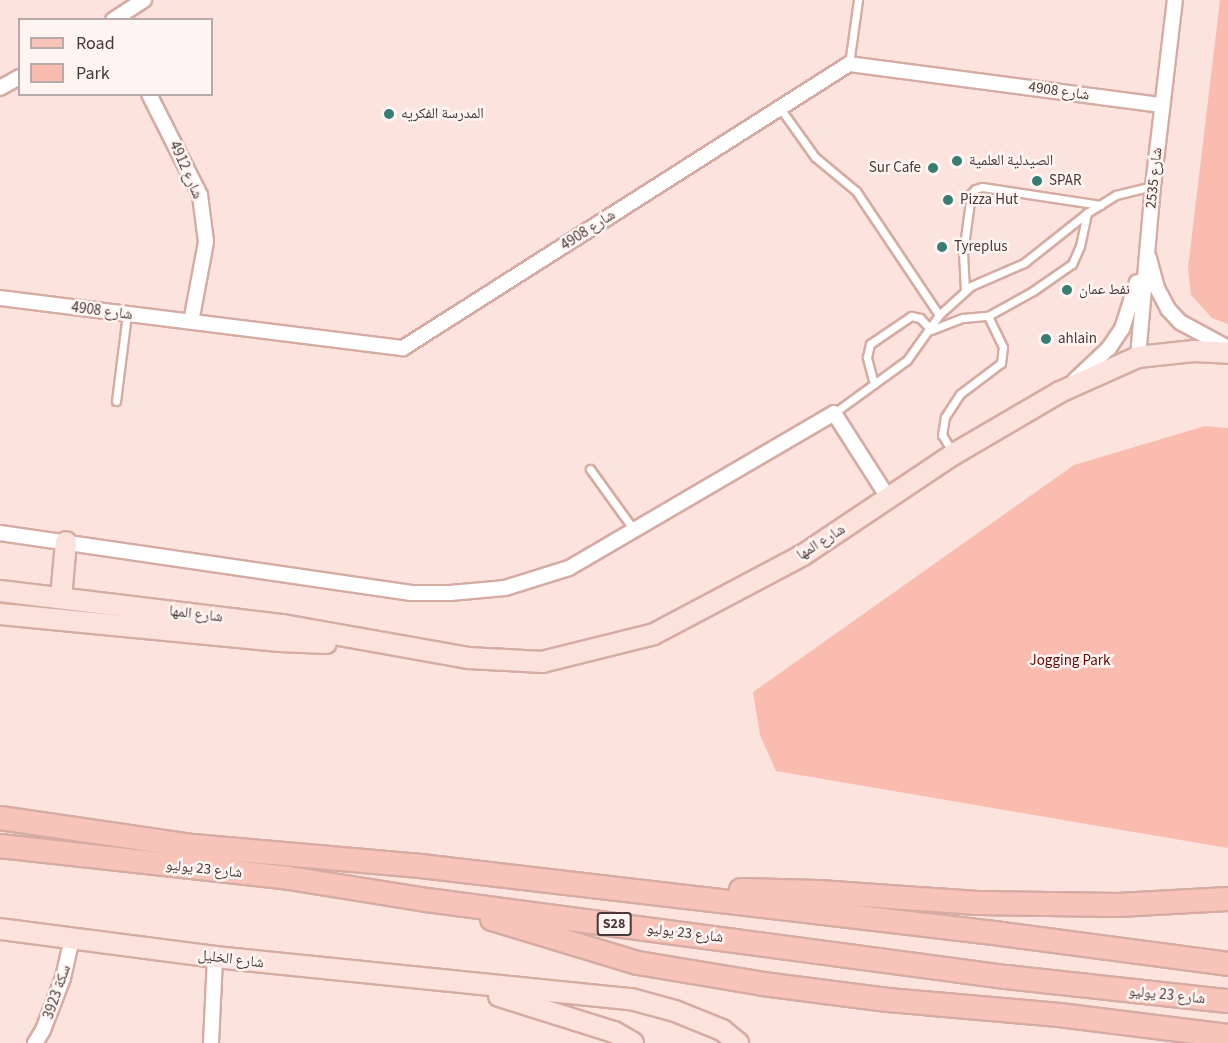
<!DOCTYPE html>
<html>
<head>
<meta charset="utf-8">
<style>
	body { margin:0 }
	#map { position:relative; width:1228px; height:1043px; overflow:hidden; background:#fde3de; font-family:"Source Sans 3","Noto Naskh Arabic",sans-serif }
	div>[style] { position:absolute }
	.green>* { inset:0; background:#f9bcaf }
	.roads { filter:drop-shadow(2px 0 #d5aca3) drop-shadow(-2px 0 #d5aca3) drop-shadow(0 2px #d5aca3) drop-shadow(0 -2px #d5aca3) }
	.lane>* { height:7px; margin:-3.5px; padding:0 3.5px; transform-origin:3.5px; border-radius:3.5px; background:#fff }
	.street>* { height:14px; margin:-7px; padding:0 7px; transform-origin:7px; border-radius:7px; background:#fff }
	.secondary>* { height:20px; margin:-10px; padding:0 10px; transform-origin:10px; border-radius:10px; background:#fce2dc }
	.primary>* { height:22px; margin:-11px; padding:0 11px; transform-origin:11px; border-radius:11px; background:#f8c4ba }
	.dots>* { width:16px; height:16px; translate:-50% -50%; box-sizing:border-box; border:3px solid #fef5f3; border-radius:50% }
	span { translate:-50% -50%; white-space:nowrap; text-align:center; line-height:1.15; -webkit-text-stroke:5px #fef5f3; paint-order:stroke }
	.shield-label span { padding:2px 4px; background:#fef5f3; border:2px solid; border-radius:4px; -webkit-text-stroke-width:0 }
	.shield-label { font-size:14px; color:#493834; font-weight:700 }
	.street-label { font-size:15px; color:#493834 }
	.poi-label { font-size:15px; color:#493834 }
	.left { translate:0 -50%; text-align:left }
	.right { translate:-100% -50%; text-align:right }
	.park-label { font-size:15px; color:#640700 }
	.legend { position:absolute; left:18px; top:18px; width:195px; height:78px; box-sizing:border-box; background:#fef5f3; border:2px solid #b6a9a7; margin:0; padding:8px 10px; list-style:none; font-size:18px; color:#493834 }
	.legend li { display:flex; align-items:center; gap:12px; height:30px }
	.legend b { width:30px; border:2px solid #b6a9a7 }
</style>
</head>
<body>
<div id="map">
	<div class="green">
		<div style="clip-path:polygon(1220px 0,1228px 0,1228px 324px,1212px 318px,1191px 295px,1188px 268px)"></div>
		<div style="clip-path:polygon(1205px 426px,1228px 428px,1228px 848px,776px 771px,760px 735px,753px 692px,1074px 465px)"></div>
	</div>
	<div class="roads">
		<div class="lane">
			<div style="left:849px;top:64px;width:65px;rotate:-82deg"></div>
			<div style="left:780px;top:108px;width:60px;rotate:54.5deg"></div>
			<div style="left:815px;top:157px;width:53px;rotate:39.7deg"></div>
			<div style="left:856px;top:191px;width:149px;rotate:56.2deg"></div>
			<div style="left:965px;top:291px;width:38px;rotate:-93deg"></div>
			<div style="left:963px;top:253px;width:60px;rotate:-82.3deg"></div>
			<div style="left:971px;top:194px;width:6px;rotate:-51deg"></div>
			<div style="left:975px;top:189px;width:7px;rotate:-16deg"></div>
			<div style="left:982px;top:187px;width:120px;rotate:8.6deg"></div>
			<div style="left:874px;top:384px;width:28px;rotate:-105deg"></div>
			<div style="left:867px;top:357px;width:13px;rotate:-77deg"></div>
			<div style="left:870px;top:344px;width:50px;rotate:-34.3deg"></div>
			<div style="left:911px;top:316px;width:9px;rotate:13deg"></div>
			<div style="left:920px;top:318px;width:16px;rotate:47deg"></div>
			<div style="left:931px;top:330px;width:34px;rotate:-21deg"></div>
			<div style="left:963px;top:318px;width:25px;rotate:-5deg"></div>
			<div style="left:988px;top:316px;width:51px;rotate:-29.1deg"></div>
			<div style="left:1033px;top:291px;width:47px;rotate:-34.7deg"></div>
			<div style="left:1072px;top:264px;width:20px;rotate:-66deg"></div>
			<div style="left:1080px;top:246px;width:34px;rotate:-78deg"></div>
			<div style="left:116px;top:401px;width:88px;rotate:-82.8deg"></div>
			<div style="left:834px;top:413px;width:90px;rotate:-36deg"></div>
			<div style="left:907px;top:360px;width:55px;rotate:-54.6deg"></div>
			<div style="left:939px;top:315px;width:43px;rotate:-42.2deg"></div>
			<div style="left:971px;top:286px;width:58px;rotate:-23.5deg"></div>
			<div style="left:1024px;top:263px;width:80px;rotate:-38.4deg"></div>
			<div style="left:1087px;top:213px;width:34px;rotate:-32deg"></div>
			<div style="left:1116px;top:195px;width:38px;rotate:-14deg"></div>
			<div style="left:953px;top:453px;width:21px;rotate:-121deg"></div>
			<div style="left:942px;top:435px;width:18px;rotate:-81deg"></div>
			<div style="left:945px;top:417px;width:27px;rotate:-57deg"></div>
			<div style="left:960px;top:394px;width:51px;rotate:-37.1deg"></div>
			<div style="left:1001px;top:363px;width:16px;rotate:-83deg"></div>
			<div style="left:1003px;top:347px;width:34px;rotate:-116deg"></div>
			<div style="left:590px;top:469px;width:75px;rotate:54.2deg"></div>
		</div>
		<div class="street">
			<div style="left:113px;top:20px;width:37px;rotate:-33deg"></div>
			<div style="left:0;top:88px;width:23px;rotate:-29deg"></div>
			<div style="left:149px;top:94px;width:113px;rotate:63.2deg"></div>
			<div style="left:200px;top:195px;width:47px;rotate:82.7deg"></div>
			<div style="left:206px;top:242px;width:81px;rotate:100.6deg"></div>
			<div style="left:1149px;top:258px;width:31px;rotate:75deg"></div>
			<div style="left:1157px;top:288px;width:24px;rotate:62deg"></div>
			<div style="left:1168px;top:309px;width:18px;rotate:47deg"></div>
			<div style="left:1180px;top:322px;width:55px;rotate:28.4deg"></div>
			<div style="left:0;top:298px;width:406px;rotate:7.1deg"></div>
			<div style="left:403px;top:348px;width:529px;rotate:-32.49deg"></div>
			<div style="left:849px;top:64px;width:316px;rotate:7.5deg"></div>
			<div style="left:1138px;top:357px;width:172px;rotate:-85deg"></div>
			<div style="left:1153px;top:186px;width:187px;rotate:-83.3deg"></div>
			<div style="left:1075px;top:380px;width:47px;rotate:-43.3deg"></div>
			<div style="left:1109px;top:348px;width:23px;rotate:-56deg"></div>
			<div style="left:1122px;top:329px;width:49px;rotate:-72.3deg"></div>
			<div style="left:0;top:533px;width:414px;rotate:8.3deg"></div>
			<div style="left:410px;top:593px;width:40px"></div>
			<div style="left:450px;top:593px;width:55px;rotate:-5.2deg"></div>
			<div style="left:505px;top:588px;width:67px;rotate:-17.4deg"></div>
			<div style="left:569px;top:568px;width:307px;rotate:-30.3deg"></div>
			<div style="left:834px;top:413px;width:102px;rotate:57.4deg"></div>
			<div style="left:35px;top:1043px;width:15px;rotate:-58deg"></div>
			<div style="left:43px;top:1030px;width:56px;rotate:-69deg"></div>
			<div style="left:63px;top:978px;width:41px;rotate:-77.3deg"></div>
			<div style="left:211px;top:1043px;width:86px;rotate:-87.3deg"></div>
		</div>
		<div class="secondary">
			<div style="left:0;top:591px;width:285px;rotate:6.9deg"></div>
			<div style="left:283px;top:625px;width:189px;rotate:10.1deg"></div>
			<div style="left:469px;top:658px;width:73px;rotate:3.1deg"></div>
			<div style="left:542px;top:662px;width:115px;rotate:-14deg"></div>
			<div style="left:654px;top:634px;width:169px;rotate:-27.9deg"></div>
			<div style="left:803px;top:555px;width:182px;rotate:-33.8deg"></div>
			<div style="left:954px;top:454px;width:123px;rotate:-30.3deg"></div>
			<div style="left:1060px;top:392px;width:85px;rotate:-24.2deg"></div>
			<div style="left:1138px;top:357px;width:56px;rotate:-6.1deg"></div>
			<div style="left:1194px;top:351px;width:34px;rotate:3deg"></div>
			<div style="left:61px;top:598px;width:56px;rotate:-84.9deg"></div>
			<div style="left:0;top:614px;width:281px;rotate:5.5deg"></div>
			<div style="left:280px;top:641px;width:46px;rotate:2.5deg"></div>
			<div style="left:0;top:929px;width:217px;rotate:7.4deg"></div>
			<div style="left:215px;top:957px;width:418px;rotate:5.8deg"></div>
			<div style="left:631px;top:999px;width:46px;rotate:15.3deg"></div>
			<div style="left:675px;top:1011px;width:51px;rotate:22deg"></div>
			<div style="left:722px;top:1030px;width:21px;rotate:39deg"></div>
			<div style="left:499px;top:996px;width:121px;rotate:17.4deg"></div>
			<div style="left:614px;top:1032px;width:22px;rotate:30deg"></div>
		</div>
		<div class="primary">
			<div style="left:0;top:818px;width:195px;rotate:8.3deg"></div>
			<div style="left:193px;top:846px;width:220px;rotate:5deg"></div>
			<div style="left:412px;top:865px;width:586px;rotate:6.66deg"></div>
			<div style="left:994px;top:933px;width:236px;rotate:7.5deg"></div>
			<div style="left:0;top:846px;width:291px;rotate:6.3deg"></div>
			<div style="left:289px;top:878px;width:140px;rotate:9.1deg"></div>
			<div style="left:427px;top:900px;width:584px;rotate:7.58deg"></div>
			<div style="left:1006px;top:977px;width:223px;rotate:6.2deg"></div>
			<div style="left:741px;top:890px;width:78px;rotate:1.5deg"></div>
			<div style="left:819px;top:892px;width:159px;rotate:4deg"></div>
			<div style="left:978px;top:903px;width:140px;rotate:0.8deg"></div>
			<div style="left:1118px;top:905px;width:110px;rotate:-3.1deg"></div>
			<div style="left:492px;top:919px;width:152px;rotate:16.8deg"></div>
			<div style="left:638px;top:963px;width:127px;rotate:9.5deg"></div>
			<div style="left:763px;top:984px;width:126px;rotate:7.3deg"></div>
			<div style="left:888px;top:1000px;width:172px;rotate:5deg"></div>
			<div style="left:1059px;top:1015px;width:170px;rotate:7.1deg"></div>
		</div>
	</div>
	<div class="dots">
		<div style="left:389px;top:114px;background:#387d72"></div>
		<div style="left:957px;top:161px;background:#387d72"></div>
		<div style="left:933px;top:168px;background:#387d72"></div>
		<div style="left:1037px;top:181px;background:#387d72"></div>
		<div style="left:948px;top:200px;background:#387d72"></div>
		<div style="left:942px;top:247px;background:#387d72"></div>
		<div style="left:1067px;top:290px;background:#387d72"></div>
		<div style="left:1046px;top:339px;background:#387d72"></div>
	</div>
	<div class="shield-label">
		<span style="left:614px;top:924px">S28</span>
	</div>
	<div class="street-label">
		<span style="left:1059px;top:91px;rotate:8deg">4908 شارع</span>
		<span style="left:186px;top:170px;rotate:66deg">4912 شارع</span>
		<span style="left:1154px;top:178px;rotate:-84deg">2535 شارع</span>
		<span style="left:588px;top:230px;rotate:-33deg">4908 شارع</span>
		<span style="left:102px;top:311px;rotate:7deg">4908 شارع</span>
		<span style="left:821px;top:542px;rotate:-32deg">شارع المها</span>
		<span style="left:196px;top:614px;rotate:7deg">شارع المها</span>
		<span style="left:204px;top:869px;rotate:6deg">شارع 23 يوليو</span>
		<span style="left:685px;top:933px;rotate:7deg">شارع 23 يوليو</span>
		<span style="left:231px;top:959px;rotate:7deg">شارع الخليل</span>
		<span style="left:57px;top:992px;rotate:-71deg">سكة 3923</span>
		<span style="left:1167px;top:995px;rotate:6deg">شارع 23 يوليو</span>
	</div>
	<div class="poi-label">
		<span class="left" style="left:401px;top:114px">المدرسة الفكريه</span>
		<span class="left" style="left:969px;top:161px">الصيدلية العلمية</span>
		<span class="right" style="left:921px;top:168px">Sur Cafe</span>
		<span class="left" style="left:1049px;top:181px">SPAR</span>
		<span class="left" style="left:960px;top:200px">Pizza Hut</span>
		<span class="left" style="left:954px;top:247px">Tyreplus</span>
		<span class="left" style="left:1079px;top:290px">نفط عمان</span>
		<span class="left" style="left:1058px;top:339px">ahlain</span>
	</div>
	<div class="park-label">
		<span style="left:1070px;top:661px">Jogging Park</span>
	</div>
	<ul class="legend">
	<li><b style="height:8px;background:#f8c4ba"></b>Road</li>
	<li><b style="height:16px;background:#f9bcaf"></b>Park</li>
	</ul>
</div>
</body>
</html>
